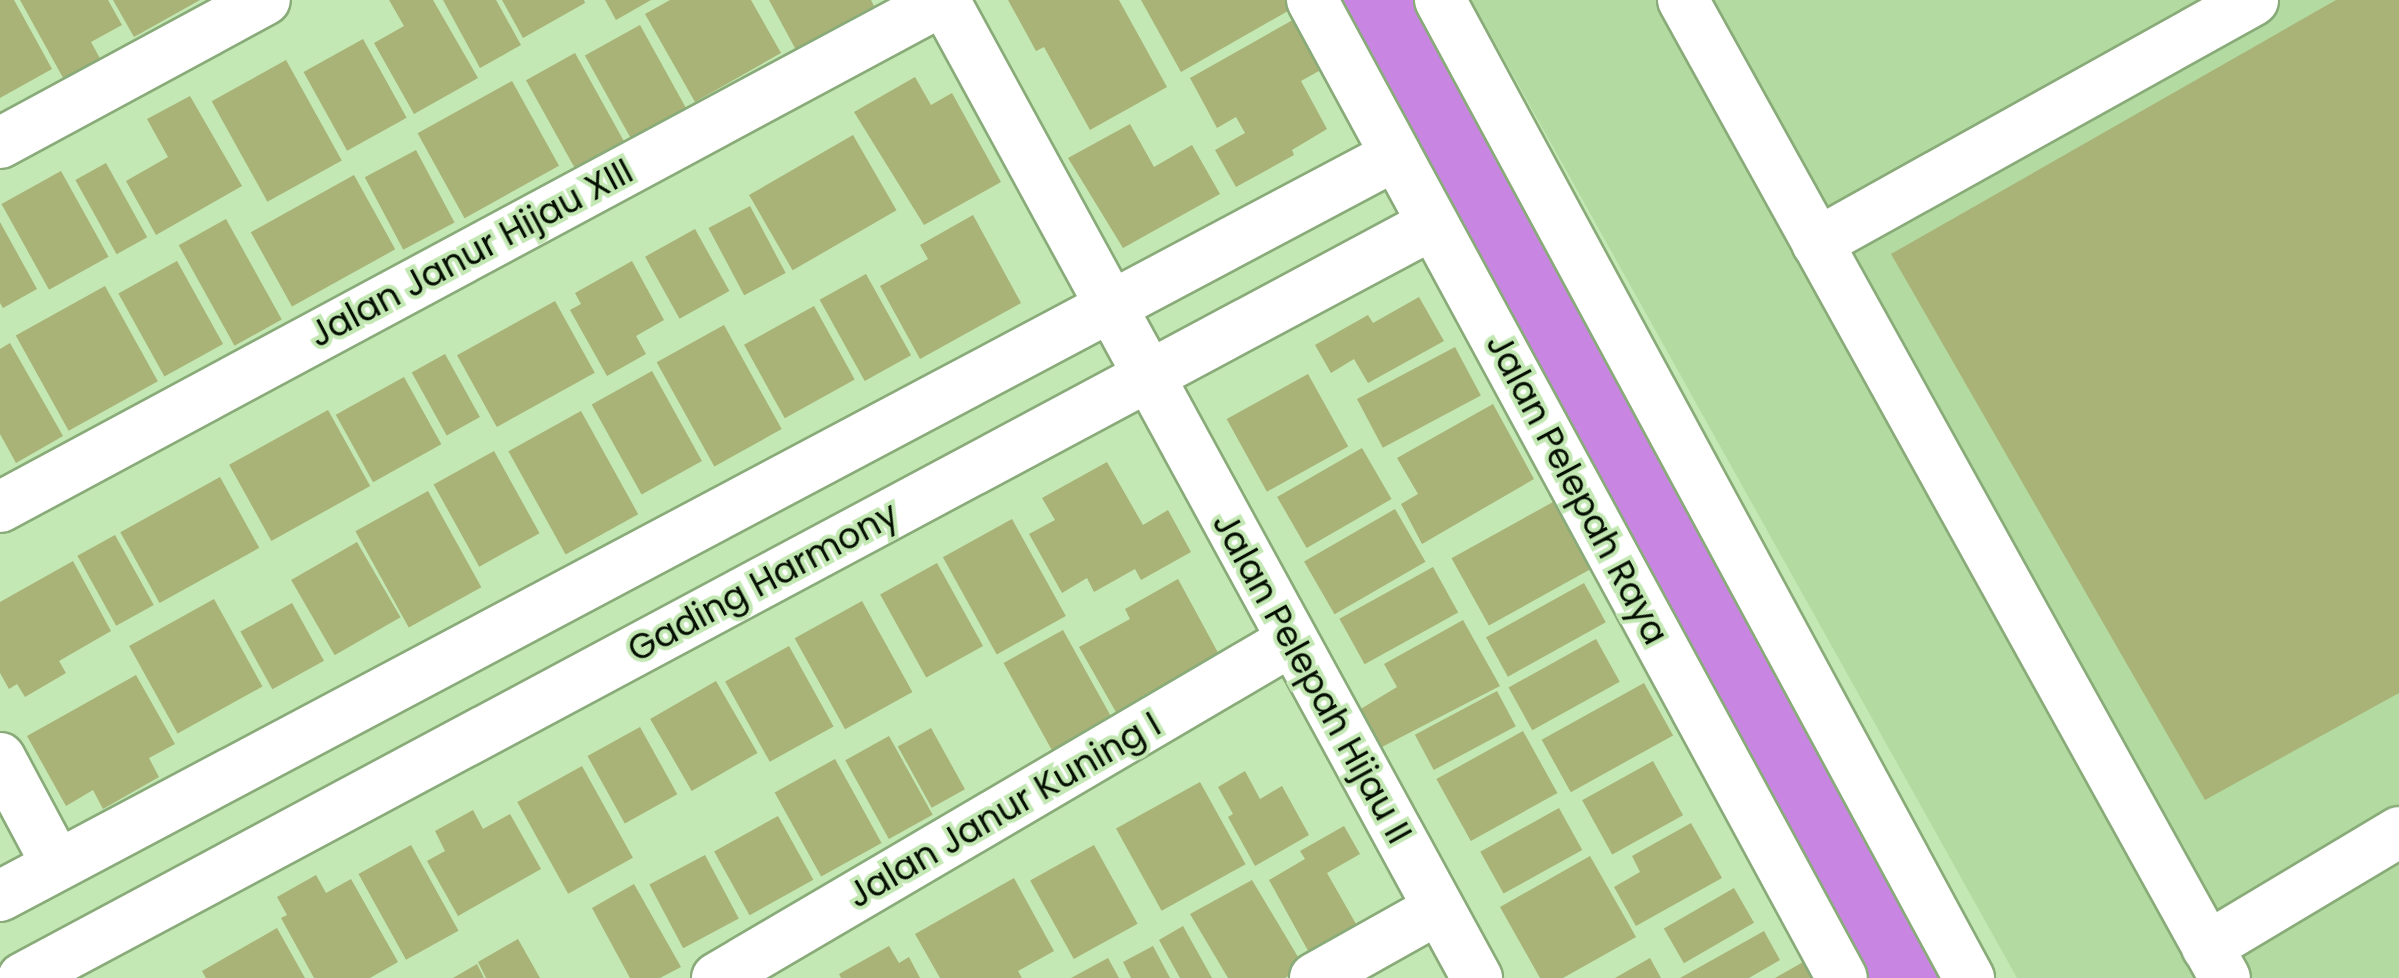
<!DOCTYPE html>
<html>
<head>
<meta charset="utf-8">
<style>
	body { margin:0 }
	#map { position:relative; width:2399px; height:978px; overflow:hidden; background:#c3e8b3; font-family:Poppins,sans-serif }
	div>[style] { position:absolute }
	.built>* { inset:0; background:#b3dba1 }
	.river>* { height:85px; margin:-42.5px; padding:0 42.5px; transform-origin:42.5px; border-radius:42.5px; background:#c886e2 }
	.building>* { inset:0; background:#a9b277; transform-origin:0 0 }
	.roads { filter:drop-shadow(2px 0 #89ab79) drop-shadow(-2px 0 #89ab79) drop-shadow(0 2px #89ab79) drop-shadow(0 -2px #89ab79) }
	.minor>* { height:50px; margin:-25px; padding:0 25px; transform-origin:25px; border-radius:25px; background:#fff }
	span { translate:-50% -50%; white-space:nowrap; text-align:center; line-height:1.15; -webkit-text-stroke:8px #c3e8b3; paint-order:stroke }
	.street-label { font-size:35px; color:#050f01 }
</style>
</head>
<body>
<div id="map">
	<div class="built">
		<div style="clip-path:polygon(1471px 0,2399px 0,2399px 978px,2017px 978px)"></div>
	</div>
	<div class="river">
		<div style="left:1383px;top:0;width:1113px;rotate:61.46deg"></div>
	</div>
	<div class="building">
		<div style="clip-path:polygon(0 0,14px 0,52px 69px,0 98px)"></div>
		<div style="clip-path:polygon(20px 0,108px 0,122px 25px,91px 42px,108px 73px,72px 94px)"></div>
		<div style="clip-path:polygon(113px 0,200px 0,134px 37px)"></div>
		<div style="clip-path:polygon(389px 0,433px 0,478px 78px,414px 114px,374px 43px,404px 26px)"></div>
		<div style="clip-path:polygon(443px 0,496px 0,521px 45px,480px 68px)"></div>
		<div style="clip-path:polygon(502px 0,584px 0,585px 3px,523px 38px)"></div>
		<div style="clip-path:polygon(605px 0,651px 0,616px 20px)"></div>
		<div style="clip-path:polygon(670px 0,751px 0,781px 53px,695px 102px,645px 14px)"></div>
		<div style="clip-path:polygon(769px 0,871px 0,874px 6px,796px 50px)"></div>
		<div style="clip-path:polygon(1008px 0,1119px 0,1167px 87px,1090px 130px,1044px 47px,1036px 51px)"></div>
		<div style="clip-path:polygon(1141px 0,1291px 0,1295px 7px,1181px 72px)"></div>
		<div style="clip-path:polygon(2336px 0,2399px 0,2399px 693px,2205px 800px,1891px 254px)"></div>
		<div style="clip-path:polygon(1298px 17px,1326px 67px,1301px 81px,1327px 129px,1292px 150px,1294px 155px,1236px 187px,1215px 150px,1245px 133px,1236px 117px,1217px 128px,1190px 78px)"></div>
		<div style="left:640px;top:25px;width:98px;height:63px;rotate:61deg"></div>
		<div style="left:363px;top:39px;width:90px;height:68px;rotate:61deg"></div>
		<div style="left:575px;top:53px;width:105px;height:56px;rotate:61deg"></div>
		<div style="left:286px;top:60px;width:115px;height:85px;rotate:61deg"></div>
		<div style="clip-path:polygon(915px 77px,931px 105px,952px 93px,1001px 182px,924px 225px,854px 112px)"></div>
		<div style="left:512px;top:81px;width:97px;height:108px;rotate:61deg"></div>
		<div style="clip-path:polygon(190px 96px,242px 186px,156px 235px,126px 181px,168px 157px,147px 119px)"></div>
		<div style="clip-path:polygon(1130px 124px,1154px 167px,1192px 145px,1220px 194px,1123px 248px,1068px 158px)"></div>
		<div style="left:853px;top:135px;width:87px;height:120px;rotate:60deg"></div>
		<div style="left:416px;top:150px;width:82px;height:58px;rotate:62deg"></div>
		<div style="left:106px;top:163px;width:85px;height:35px;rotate:61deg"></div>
		<div style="left:61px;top:171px;width:98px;height:68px;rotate:61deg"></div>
		<div style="left:354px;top:175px;width:85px;height:118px;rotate:61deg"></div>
		<div style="left:750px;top:206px;width:76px;height:47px;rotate:62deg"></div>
		<div style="clip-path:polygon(973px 215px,1021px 303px,920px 359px,880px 286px,928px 259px,920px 245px)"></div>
		<div style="left:226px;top:219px;width:115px;height:54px;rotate:61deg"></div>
		<div style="clip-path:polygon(0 222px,37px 289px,3px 308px,0 303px)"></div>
		<div style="left:695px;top:229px;width:71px;height:57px;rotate:61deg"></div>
		<div style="left:177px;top:261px;width:95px;height:67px;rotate:61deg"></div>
		<div style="clip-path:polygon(632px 261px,664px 320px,636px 336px,646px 354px,607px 376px,570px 310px,581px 304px,575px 293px)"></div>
		<div style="left:866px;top:274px;width:93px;height:53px;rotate:61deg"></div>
		<div style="left:105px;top:286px;width:109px;height:102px;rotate:61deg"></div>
		<div style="clip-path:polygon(1419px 297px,1444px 341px,1368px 383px,1354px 359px,1331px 373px,1315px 345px,1368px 315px,1373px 323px)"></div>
		<div style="left:555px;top:301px;width:82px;height:112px;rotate:61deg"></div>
		<div style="left:814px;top:306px;width:84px;height:80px;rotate:61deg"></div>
		<div style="left:724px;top:325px;width:119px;height:77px;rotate:61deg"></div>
		<div style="clip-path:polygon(10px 343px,63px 436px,16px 463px,0 434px,0 349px)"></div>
		<div style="left:1455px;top:347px;width:55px;height:111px;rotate:62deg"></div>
		<div style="left:445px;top:354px;width:72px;height:38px;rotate:61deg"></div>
		<div style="left:652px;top:371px;width:103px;height:69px;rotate:61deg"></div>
		<div style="left:1308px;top:374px;width:83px;height:93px;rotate:61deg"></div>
		<div style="left:404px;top:377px;width:77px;height:78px;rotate:61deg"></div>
		<div style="clip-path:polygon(1493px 404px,1534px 479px,1422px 544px,1401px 504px,1418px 494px,1397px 458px)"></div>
		<div style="left:328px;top:410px;width:87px;height:113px;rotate:61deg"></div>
		<div style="left:581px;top:411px;width:118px;height:83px;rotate:61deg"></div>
		<div style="left:1362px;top:448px;width:59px;height:98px;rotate:60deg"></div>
		<div style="left:494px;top:451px;width:94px;height:69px;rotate:61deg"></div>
		<div style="clip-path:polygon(1107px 462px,1143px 525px,1168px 510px,1191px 552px,1141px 580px,1135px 569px,1094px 592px,1087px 578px,1062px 593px,1029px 534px,1055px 520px,1042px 498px)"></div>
		<div style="left:220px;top:477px;width:81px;height:114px;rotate:61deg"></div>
		<div style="left:428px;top:491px;width:110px;height:83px;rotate:61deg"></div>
		<div style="left:1553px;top:502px;width:77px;height:116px;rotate:61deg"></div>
		<div style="left:1395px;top:509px;width:61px;height:105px;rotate:60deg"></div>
		<div style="left:1012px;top:519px;width:111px;height:79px;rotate:61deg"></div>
		<div style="left:115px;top:535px;width:80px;height:43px;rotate:61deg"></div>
		<div style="left:357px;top:542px;width:87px;height:76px;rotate:60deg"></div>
		<div style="clip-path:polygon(73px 561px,111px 631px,59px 661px,66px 673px,25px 697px,17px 684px,9px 689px,0 673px,0 602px)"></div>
		<div style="left:937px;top:563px;width:95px;height:65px;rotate:61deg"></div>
		<div style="left:1433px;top:567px;width:52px;height:107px;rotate:61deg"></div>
		<div style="clip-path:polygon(1178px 579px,1222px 660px,1117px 714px,1079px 647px,1130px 619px,1125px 609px)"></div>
		<div style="left:1584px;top:583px;width:45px;height:112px;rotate:61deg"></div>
		<div style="left:214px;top:599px;width:100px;height:97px;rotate:61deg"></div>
		<div style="left:862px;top:601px;width:104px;height:77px;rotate:61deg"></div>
		<div style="left:292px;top:603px;width:66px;height:59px;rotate:61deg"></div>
		<div style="clip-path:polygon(1463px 620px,1500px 686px,1380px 748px,1359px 710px,1397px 687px,1384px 664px)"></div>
		<div style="left:1063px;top:630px;width:113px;height:68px;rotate:61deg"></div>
		<div style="left:1596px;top:639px;width:49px;height:100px;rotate:61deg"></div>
		<div style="left:789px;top:646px;width:92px;height:73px;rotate:61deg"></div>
		<div style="clip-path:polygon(136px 675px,175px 744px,149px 758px,159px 777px,103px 809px,93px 790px,66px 806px,27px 736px)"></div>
		<div style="left:716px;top:681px;width:83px;height:76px;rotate:60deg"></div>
		<div style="left:1644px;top:683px;width:60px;height:117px;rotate:61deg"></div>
		<div style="left:1497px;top:691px;width:40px;height:93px;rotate:62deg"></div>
		<div style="left:640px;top:727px;width:77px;height:60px;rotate:61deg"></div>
		<div style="left:931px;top:728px;width:70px;height:38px;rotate:61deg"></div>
		<div style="left:1523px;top:731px;width:71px;height:99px;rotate:61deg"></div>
		<div style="left:889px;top:736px;width:90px;height:50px;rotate:61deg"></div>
		<div style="left:835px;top:759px;width:96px;height:69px;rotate:61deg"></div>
		<div style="left:1653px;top:761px;width:62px;height:81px;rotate:61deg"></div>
		<div style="left:582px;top:766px;width:105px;height:74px;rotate:61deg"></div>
		<div style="clip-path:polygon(1245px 771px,1260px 799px,1282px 786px,1309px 835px,1255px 866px,1228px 817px,1233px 814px,1218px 787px)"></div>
		<div style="left:1200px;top:782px;width:94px;height:96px;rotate:61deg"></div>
		<div style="left:1559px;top:808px;width:48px;height:90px;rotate:61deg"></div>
		<div style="clip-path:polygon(473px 810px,483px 829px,510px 814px,541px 869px,458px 916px,427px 861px,445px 851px,435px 831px)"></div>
		<div style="left:778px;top:816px;width:73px;height:73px;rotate:61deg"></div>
		<div style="clip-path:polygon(1691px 823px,1722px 878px,1636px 926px,1614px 887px,1640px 872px,1632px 856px)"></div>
		<div style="clip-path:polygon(1344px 826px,1360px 854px,1327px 873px,1360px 931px,1312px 958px,1269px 880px,1305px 859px,1300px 851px)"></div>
		<div style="left:411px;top:845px;width:98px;height:60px;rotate:61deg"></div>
		<div style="left:1094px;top:845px;width:90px;height:73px;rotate:61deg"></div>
		<div style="left:705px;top:855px;width:72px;height:63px;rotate:62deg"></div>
		<div style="clip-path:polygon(1590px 856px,1636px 937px,1563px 978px,1540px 978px,1500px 907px)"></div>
		<div style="clip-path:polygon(316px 875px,326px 893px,351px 879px,398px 962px,370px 978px,314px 978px,281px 918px,287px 915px,277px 897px)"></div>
		<div style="clip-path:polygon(1014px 878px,1054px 951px,1018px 971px,1022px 978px,940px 978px,915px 934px)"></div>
		<div style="clip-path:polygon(1252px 880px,1304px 967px,1285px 978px,1228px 978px,1190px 914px)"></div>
		<div style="clip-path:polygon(634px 884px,681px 967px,660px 978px,630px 978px,592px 908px)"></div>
		<div style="left:1734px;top:888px;width:40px;height:81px;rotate:60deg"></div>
		<div style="clip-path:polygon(1183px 926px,1212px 978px,1180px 978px,1159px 940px)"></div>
		<div style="clip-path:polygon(277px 928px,305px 978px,206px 978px,202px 971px)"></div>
		<div style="clip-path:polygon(1764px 931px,1780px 960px,1749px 978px,1680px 978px)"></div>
		<div style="clip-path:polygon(518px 939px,540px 978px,486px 978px,478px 962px)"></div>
		<div style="clip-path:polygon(889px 946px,899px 963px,909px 957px,920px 978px,841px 978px,839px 974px)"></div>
		<div style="clip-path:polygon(1153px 946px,1170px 978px,1131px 978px,1123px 962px)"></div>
		<div style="clip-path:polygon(1108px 958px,1119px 978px,1071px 978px)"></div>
		<div style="clip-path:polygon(1650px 958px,1661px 978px,1615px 978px)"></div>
		<div style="clip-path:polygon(1805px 961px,1814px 978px,1775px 978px)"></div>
		<div style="clip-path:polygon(477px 964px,484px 978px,453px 978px)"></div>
	</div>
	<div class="roads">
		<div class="minor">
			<div style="left:944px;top:0;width:1114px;rotate:61.41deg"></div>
			<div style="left:1312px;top:0;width:1112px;rotate:61.55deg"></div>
			<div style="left:1440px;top:0;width:1112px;rotate:61.59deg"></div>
			<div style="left:1683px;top:0;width:1118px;rotate:61.01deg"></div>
			<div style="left:0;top:143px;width:301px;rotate:-28.4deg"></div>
			<div style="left:1817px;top:243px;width:499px;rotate:-29.1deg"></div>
			<div style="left:0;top:507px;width:1071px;rotate:-28.26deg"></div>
			<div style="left:0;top:758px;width:119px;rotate:61.9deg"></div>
			<div style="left:0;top:896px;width:1580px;rotate:-27.96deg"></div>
			<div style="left:2207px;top:947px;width:224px;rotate:-30.9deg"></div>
			<div style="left:23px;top:978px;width:1599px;rotate:-28.14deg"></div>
			<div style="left:717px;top:978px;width:666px;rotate:-30.42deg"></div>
			<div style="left:1315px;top:978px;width:141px;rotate:-29.3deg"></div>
		</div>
	</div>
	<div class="street-label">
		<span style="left:471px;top:253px;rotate:-28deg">Jalan Janur Hijau XIII</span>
		<span style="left:1577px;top:489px;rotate:62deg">Jalan Pelepah Raya</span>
		<span style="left:763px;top:582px;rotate:-28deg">Gading Harmony</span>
		<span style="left:1312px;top:678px;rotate:61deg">Jalan Pelepah Hijau II</span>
		<span style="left:1004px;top:810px;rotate:-30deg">Jalan Janur Kuning I</span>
	</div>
</div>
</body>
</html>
